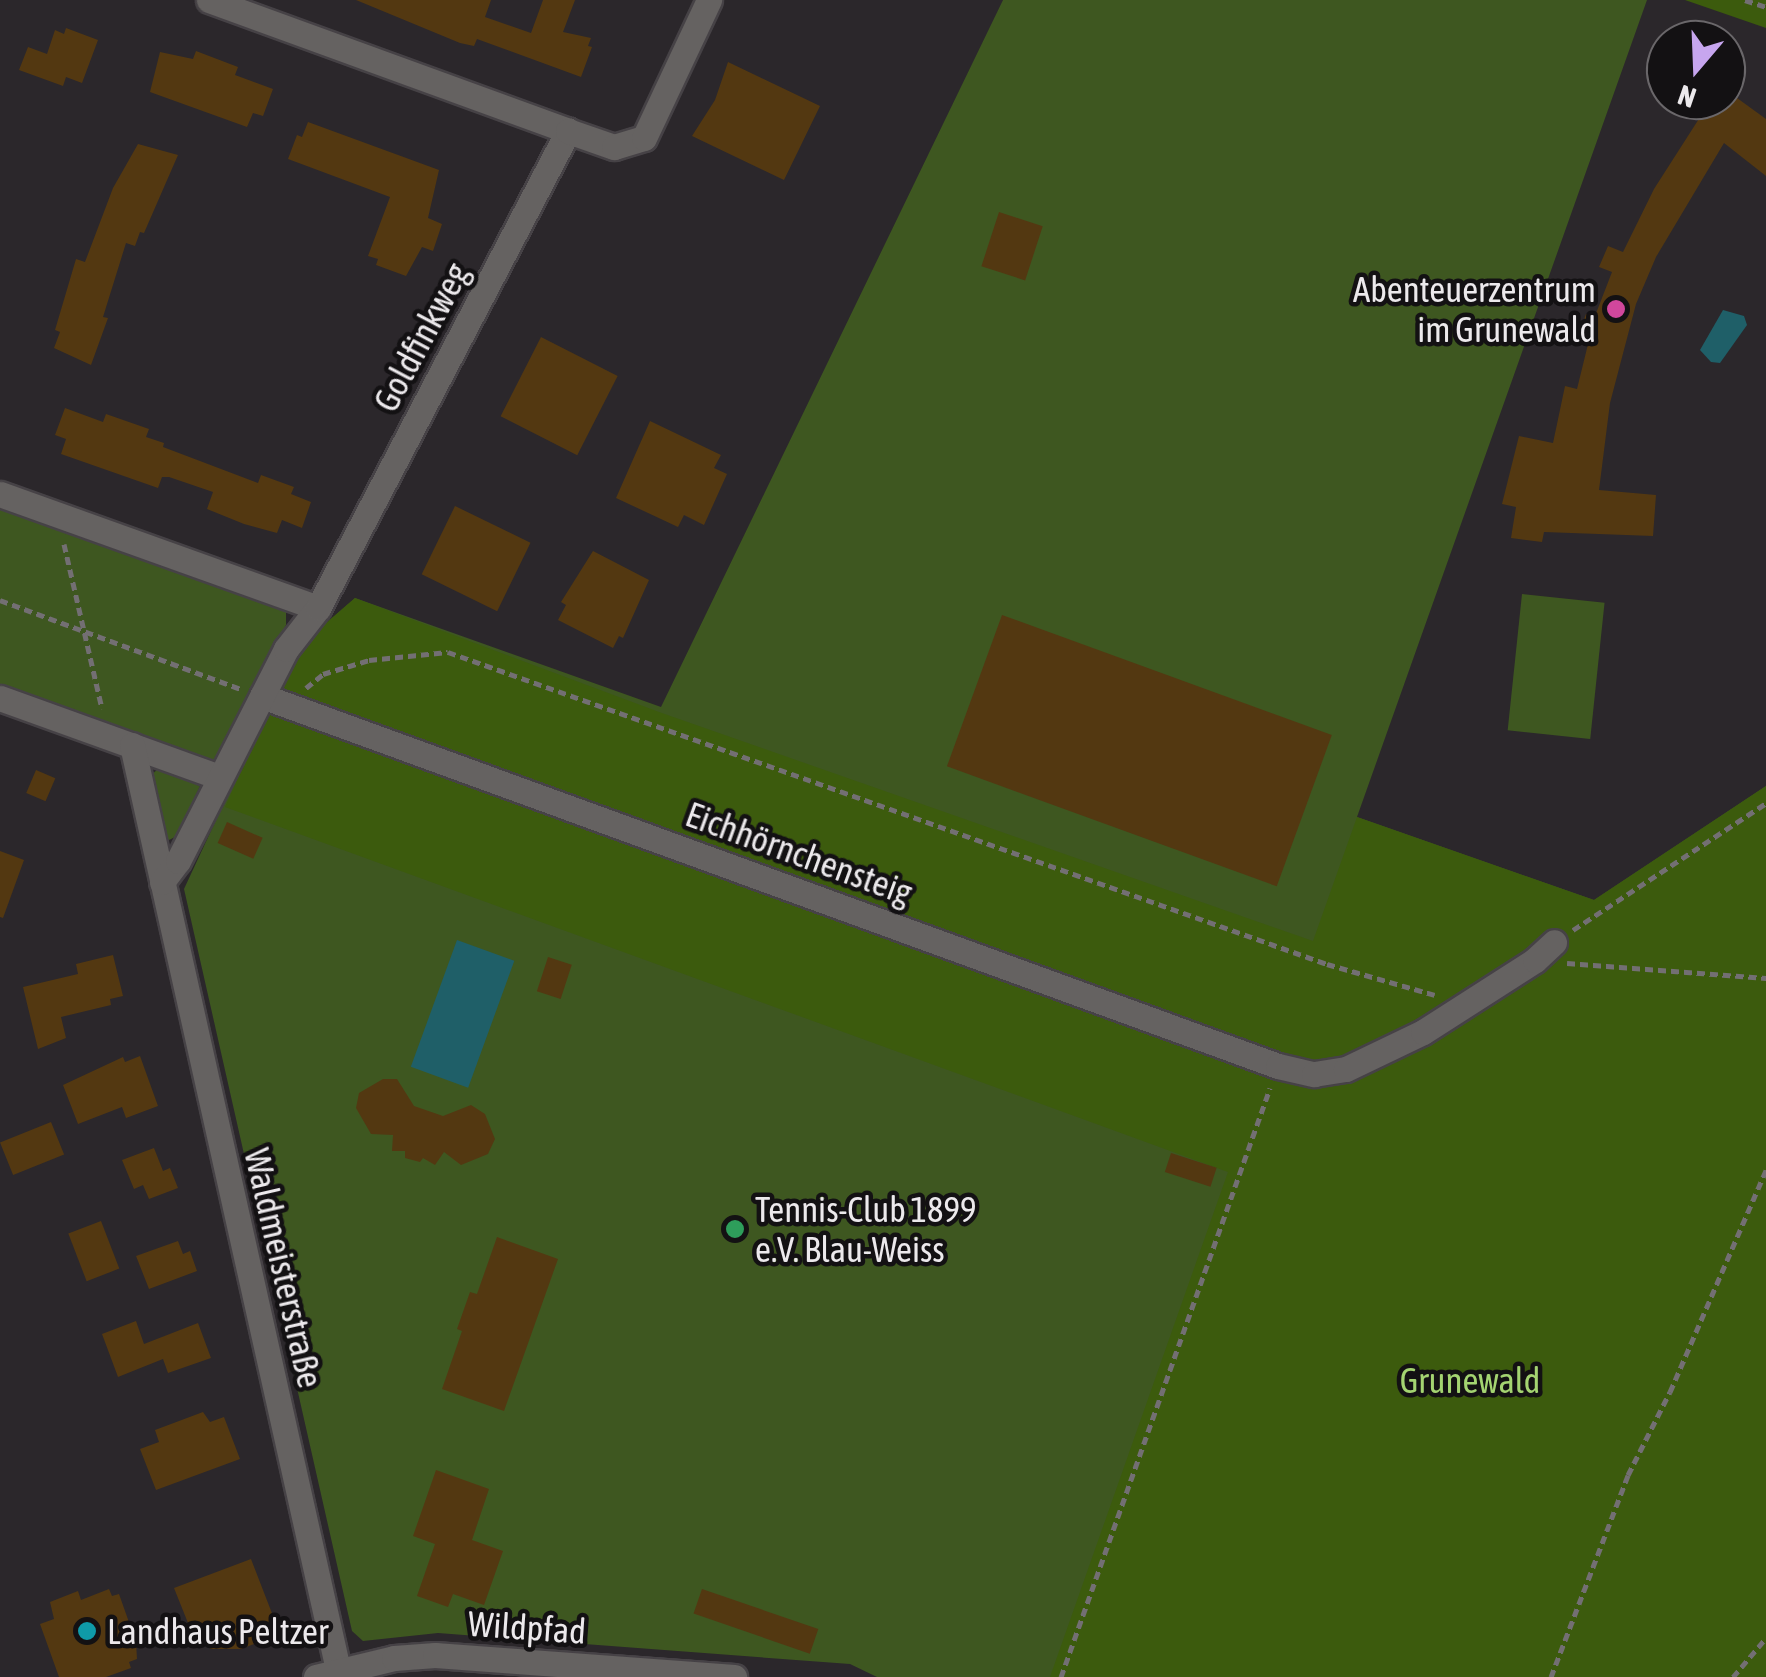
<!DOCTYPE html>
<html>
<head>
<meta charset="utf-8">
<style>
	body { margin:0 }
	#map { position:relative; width:1766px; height:1677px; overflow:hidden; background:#2b272b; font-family:"Asap Condensed",sans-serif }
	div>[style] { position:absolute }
	.green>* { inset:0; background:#3e5720; transform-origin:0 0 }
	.forest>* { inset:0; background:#3c5b0d }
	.water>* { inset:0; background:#1f5f68; transform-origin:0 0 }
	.building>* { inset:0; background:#533811; transform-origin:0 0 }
	.path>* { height:5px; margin-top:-2.5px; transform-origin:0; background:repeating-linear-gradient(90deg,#736f73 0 8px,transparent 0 13px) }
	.roads { filter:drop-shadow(2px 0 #464246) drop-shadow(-2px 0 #464246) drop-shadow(0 2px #464246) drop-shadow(0 -2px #464246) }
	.minor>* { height:25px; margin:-12.5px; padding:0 12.5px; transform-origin:12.5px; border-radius:12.5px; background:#656261 }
	.dots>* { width:28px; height:28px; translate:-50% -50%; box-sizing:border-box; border:5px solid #131113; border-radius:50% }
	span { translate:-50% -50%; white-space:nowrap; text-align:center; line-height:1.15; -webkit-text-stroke:9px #131113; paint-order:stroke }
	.poi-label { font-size:35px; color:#ece9ec }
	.right { translate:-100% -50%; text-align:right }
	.left { translate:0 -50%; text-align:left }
	.street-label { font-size:35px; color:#ece9ec }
	.park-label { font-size:35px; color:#a4d471 }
	.north { position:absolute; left:1646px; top:20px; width:100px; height:100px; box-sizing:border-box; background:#131113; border:2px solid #6a676a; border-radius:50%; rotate:199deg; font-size:28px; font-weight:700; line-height:40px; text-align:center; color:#ece9ec }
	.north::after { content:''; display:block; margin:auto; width:35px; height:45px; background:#c7a6ef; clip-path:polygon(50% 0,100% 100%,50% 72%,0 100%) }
</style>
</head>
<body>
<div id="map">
	<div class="green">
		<div style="clip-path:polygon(1003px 0,1647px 0,1357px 817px,1594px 900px,1766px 786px,1766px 1677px,877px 1677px,850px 1664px,438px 1633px,363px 1641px,352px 1631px,184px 889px,295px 650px,355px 598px,661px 707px)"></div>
		<div style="clip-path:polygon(0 506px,286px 612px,286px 625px,214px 761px,0 688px)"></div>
		<div style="left:1522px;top:594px;width:83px;height:137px;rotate:6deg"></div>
		<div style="clip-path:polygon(158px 769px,200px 786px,177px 836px,169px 840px,162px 834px,151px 775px)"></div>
	</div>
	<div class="forest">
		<div style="clip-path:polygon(1685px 0,1766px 0,1766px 28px)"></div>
		<div style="clip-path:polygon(355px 598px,659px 712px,1313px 941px,1357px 817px,1594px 900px,1766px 786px,1766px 1677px,1050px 1677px,1228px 1172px,225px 807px,295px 650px)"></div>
	</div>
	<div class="water">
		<div style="clip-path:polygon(1723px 310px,1744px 316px,1747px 325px,1720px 363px,1711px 362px,1700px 350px)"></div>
		<div style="left:457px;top:940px;width:61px;height:135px;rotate:20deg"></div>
	</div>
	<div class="building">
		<div style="clip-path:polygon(356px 0,491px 0,485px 17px,531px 33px,543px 0,575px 0,563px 32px,591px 38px,588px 46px,592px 47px,581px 77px,477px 39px,474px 46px,460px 43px)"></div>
		<div style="clip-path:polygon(66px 28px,98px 40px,82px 83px,66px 77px,63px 86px,19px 70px,28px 47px,47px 54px,55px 30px,64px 34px)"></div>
		<div style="clip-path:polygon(196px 51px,238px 67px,235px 75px,273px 89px,263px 116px,253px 113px,247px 127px,150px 92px,160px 52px,193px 59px)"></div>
		<div style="clip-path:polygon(728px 62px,820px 106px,784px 180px,692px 136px,715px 100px)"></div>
		<div style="clip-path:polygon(1726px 90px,1766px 119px,1766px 176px,1724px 143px,1656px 257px,1636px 304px,1610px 403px,1599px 490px,1656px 495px,1653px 536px,1544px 532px,1542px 542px,1511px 538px,1516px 507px,1502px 504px,1519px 436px,1553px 443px,1565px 386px,1577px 389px,1590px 336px,1579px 333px,1586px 314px,1595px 316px,1612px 272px,1599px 267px,1608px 246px,1623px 252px,1654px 189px,1711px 100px,1726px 100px)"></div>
		<div style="clip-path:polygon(308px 122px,439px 170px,428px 218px,442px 224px,433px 251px,422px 247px,406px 276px,376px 265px,378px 259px,368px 256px,390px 197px,288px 159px,297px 135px,302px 137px)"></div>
		<div style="clip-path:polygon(138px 144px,178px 155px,144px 233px,140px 232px,135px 246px,126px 243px,103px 317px,108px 318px,91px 365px,54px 348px,60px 332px,55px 330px,76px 259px,85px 262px,113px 188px)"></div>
		<div style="left:999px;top:212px;width:46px;height:57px;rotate:18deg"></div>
		<div style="left:541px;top:337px;width:86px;height:89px;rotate:27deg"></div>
		<div style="clip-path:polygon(65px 408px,103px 422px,106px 414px,149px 429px,146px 437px,164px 443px,163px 447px,258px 483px,261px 475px,294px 487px,291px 494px,311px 502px,302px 528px,282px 520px,277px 533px,244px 524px,207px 509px,213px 492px,169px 477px,162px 477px,158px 488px,61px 454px,66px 439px,55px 435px)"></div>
		<div style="clip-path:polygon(650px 421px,721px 455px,714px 468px,727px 474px,704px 525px,684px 515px,678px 527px,616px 498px)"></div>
		<div style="left:455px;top:506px;width:84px;height:76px;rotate:26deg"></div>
		<div style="clip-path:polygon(593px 551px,649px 580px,623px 638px,619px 636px,613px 648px,558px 620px,566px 605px,561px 602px)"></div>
		<div style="left:1002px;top:615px;width:351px;height:161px;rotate:20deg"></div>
		<div style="left:36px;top:770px;width:21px;height:25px;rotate:23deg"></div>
		<div style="left:227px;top:822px;width:39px;height:23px;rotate:24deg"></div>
		<div style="clip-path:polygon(0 851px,24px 860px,3px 918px,0 917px)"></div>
		<div style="clip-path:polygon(113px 955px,123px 996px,110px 999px,111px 1005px,61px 1017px,66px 1038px,38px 1049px,23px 987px,78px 974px,76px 964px)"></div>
		<div style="left:548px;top:957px;width:25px;height:36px;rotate:18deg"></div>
		<div style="clip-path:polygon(140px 1056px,158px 1106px,126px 1118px,122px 1107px,78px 1124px,63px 1085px,123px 1057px,125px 1062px)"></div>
		<div style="clip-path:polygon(383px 1079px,397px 1079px,414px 1106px,443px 1116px,471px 1105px,485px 1114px,495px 1139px,488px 1154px,461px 1165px,444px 1152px,435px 1165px,423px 1158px,420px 1162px,405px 1158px,405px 1151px,392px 1151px,393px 1135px,371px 1134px,356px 1108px,359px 1093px)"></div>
		<div style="left:51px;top:1122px;width:35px;height:55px;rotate:68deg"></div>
		<div style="clip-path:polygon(154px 1148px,163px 1171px,170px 1168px,178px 1188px,149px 1199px,143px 1185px,134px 1189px,122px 1160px)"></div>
		<div style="left:1171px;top:1153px;width:48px;height:20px;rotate:18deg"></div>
		<div style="left:101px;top:1221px;width:51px;height:35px;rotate:69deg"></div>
		<div style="clip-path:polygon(497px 1237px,558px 1259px,504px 1411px,442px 1389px,462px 1331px,457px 1329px,470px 1292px,477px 1294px)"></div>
		<div style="clip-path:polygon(178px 1241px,183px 1254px,190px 1251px,197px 1271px,149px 1289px,136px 1256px)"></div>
		<div style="clip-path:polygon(136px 1321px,144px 1344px,198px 1323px,211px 1358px,168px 1373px,163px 1359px,118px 1377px,102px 1334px)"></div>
		<div style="clip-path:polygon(203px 1412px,210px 1422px,224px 1417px,240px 1459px,156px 1490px,140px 1449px,159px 1442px,155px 1430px)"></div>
		<div style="clip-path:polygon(436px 1470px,489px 1489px,472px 1540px,503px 1551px,484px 1605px,453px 1594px,448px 1607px,417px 1596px,435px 1544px,413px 1536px)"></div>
		<div style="clip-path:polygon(251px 1559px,280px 1634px,241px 1649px,210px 1649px,204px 1629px,192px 1633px,174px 1588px)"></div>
		<div style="clip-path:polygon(109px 1589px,112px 1596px,119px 1594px,136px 1642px,137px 1659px,129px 1662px,131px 1668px,106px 1677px,59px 1677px,40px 1624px,54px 1619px,50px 1602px,78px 1591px,81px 1600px)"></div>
		<div style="left:702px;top:1589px;width:123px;height:26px;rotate:19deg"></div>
	</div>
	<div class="path">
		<div style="left:1745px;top:0;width:22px;rotate:18deg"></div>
		<div style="left:64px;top:544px;width:169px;rotate:77deg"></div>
		<div style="left:0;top:600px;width:257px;rotate:20.3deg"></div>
		<div style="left:306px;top:688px;width:22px;rotate:-39deg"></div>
		<div style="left:323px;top:674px;width:48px;rotate:-16.9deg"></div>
		<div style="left:369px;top:660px;width:79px;rotate:-5.8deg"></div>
		<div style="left:448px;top:652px;width:933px;rotate:19.54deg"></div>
		<div style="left:1327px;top:964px;width:112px;rotate:16deg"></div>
		<div style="left:1573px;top:930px;width:231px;rotate:-33.3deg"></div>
		<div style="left:1567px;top:963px;width:200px;rotate:4.3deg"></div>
		<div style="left:1061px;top:1677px;width:625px;rotate:-70.46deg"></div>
		<div style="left:1551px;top:1677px;width:216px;rotate:-69.1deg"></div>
		<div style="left:1628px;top:1475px;width:93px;rotate:-63.2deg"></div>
		<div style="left:1670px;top:1392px;width:242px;rotate:-66.6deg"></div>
		<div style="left:1733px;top:1677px;width:51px;rotate:-49.8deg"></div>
	</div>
	<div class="roads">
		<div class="minor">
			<div style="left:209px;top:0;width:382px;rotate:20deg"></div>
			<div style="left:0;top:494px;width:338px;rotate:19.7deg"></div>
			<div style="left:262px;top:696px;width:1081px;rotate:20.01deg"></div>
			<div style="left:1278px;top:1066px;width:37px;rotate:13deg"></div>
			<div style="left:1314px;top:1074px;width:32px;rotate:-9deg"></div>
			<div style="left:1346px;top:1069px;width:85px;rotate:-25.7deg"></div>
			<div style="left:1423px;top:1032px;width:133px;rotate:-32.7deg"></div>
			<div style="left:1535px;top:960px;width:26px;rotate:-43deg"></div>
			<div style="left:0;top:698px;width:233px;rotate:19.8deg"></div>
			<div style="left:132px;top:745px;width:948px;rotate:77.44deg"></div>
			<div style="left:162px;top:882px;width:26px;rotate:-53deg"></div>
			<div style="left:178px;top:861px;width:238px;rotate:-63deg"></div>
			<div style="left:286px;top:649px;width:52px;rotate:-52deg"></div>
			<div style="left:318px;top:608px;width:539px;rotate:-62.34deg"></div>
			<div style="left:568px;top:131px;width:49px;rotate:19.2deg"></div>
			<div style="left:614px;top:147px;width:31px;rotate:-17deg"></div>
			<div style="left:644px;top:138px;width:153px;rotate:-64.8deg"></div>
			<div style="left:316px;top:1677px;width:80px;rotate:-13.7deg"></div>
			<div style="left:394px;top:1658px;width:41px;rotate:-4.2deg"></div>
			<div style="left:435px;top:1655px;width:300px;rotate:4.2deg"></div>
		</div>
	</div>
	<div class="dots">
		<div style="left:1616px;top:309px;background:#d1479c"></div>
		<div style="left:735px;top:1229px;background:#2e9e5b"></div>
		<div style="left:87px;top:1631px;background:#0f9aa8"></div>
	</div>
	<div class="poi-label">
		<span class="right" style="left:1596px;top:309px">Abenteuerzentrum<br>im Grunewald</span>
		<span class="left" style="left:755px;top:1229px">Tennis-Club 1899<br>e.V. Blau-Weiss</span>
		<span class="left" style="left:107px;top:1631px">Landhaus Peltzer</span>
	</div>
	<div class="street-label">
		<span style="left:421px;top:337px;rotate:-62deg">Goldfinkweg</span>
		<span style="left:799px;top:853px;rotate:20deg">Eichhörnchensteig</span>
		<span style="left:284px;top:1268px;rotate:77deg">Waldmeisterstraße</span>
		<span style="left:527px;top:1627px;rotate:4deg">Wildpfad</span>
	</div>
	<div class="park-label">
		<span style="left:1470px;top:1380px">Grunewald</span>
	</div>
	<div class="north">N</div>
</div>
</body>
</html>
